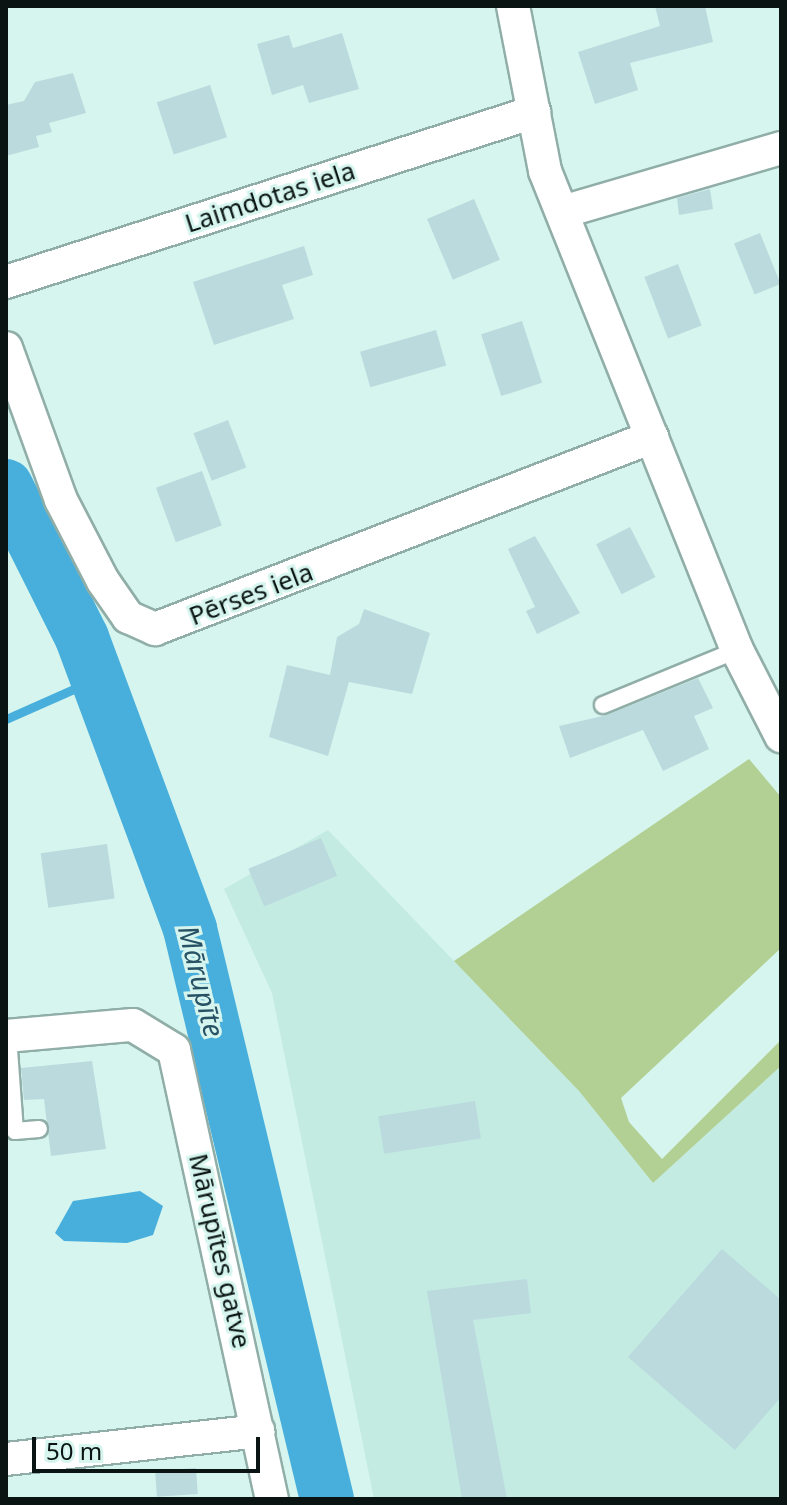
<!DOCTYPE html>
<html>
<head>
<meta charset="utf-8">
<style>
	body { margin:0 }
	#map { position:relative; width:787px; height:1505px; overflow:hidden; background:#d6f5ee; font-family:"Noto Sans",sans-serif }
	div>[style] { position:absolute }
	.built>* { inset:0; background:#c3ebe2 }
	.green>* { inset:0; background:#b2d093 }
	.water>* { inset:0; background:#48afdc }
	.stream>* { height:9px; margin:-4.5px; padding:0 4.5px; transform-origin:4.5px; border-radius:4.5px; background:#48afdc }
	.river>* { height:54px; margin:-27px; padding:0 27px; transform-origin:27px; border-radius:27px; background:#48afdc }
	.building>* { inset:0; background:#badade; transform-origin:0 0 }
	.roads { filter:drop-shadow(2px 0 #90aea7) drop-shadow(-2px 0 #90aea7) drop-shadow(0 2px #90aea7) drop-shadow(0 -2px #90aea7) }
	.service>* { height:16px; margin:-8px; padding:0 8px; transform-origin:8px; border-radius:8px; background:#fff }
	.minor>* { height:32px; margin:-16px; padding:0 16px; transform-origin:16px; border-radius:16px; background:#fff }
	span { translate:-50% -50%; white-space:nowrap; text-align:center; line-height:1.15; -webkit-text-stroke:6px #d6f5ee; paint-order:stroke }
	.street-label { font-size:26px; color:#0a1513 }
	.water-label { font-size:28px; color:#275265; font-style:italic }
	.frame { position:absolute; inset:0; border:8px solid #0a1513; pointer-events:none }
	.scale { position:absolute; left:32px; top:1437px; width:228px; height:36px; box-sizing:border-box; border:4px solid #0a1513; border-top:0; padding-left:10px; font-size:24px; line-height:28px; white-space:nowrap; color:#0a1513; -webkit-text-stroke:6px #d6f5ee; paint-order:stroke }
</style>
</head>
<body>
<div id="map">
	<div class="built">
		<div style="clip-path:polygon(328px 830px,579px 1091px,653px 1183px,781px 1066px,781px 1499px,374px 1499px,272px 993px,224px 889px)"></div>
	</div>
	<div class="green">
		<div style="clip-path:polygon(749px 759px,781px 797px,781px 948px,621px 1098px,629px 1122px,662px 1159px,781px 1040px,781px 1066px,653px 1183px,579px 1091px,454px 961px)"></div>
	</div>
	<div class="water">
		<div style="clip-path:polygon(140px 1191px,163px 1206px,153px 1235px,127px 1243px,64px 1241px,55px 1233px,73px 1201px)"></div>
	</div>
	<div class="stream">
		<div style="left:6px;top:719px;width:96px;rotate:-23.9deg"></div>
	</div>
	<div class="river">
		<div style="left:6px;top:486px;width:170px;rotate:63.4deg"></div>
		<div style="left:82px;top:638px;width:310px;rotate:69.6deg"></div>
		<div style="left:190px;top:929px;width:586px;rotate:76.49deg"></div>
	</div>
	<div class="building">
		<div style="clip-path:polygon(655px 6px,705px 6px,713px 42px,630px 63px,638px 90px,595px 104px,578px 52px,660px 26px)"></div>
		<div style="clip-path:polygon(342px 33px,359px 89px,309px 103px,303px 85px,272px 95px,257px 44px,289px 35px,293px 48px)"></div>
		<div style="clip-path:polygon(73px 73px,86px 113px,49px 123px,52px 132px,36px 136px,39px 147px,6px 156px,6px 105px,24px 101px,35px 82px)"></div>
		<div style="left:210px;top:85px;width:55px;height:56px;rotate:72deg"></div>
		<div style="clip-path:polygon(710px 189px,713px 209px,679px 215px,677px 198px)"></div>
		<div style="left:474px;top:199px;width:66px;height:51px;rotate:67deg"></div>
		<div style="left:760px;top:233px;width:55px;height:28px;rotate:68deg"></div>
		<div style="clip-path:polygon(304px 246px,313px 275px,282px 285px,294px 319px,214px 345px,193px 282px)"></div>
		<div style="left:678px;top:264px;width:66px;height:36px;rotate:69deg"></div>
		<div style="left:522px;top:321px;width:65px;height:43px;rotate:72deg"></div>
		<div style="left:436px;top:330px;width:37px;height:79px;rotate:74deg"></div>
		<div style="left:228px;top:420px;width:51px;height:37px;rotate:69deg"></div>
		<div style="left:202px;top:471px;width:58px;height:49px;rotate:70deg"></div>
		<div style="left:630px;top:527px;width:56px;height:38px;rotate:63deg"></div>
		<div style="clip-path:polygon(535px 536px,580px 613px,537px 634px,526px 611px,535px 607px,508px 549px)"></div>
		<div style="clip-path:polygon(364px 609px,430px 633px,412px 694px,349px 682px,328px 756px,269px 737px,287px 665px,330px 675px,337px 637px,359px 624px)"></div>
		<div style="clip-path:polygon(698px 678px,713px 708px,694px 716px,709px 749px,663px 771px,643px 730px,570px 758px,559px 726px,607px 715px)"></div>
		<div style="left:321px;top:838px;width:41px;height:79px;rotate:67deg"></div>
		<div style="left:107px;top:844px;width:55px;height:67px;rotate:82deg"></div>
		<div style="clip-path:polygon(92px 1061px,106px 1149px,51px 1156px,44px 1099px,24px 1100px,21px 1068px)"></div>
		<div style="left:475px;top:1101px;width:38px;height:98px;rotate:81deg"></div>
		<div style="clip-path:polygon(722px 1249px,781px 1300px,781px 1397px,735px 1450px,628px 1357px)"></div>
		<div style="clip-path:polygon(527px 1279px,531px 1313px,473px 1320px,507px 1499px,462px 1499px,427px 1291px)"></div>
		<div style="left:196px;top:1468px;width:26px;height:41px;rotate:86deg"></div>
	</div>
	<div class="roads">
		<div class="service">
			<div style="left:603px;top:705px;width:145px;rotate:-22.3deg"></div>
			<div style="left:8px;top:1036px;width:95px;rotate:85.8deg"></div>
			<div style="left:15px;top:1131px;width:24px;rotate:-5deg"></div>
		</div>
		<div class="minor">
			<div style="left:513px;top:6px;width:168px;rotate:79deg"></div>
			<div style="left:545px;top:171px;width:516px;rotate:68.16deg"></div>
			<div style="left:737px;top:650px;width:97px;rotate:62.9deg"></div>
			<div style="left:562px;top:212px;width:228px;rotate:-16.3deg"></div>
			<div style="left:6px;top:282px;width:555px;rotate:-17.85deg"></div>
			<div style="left:6px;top:348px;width:162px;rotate:70.1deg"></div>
			<div style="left:61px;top:500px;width:91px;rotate:62.6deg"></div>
			<div style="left:103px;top:581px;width:44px;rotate:55.2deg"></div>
			<div style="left:128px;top:617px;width:30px;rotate:24deg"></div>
			<div style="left:155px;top:629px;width:533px;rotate:-21.12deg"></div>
			<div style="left:6px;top:1036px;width:127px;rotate:-5deg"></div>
			<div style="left:133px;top:1025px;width:48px;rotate:31.4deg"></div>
			<div style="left:174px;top:1050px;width:460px;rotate:77.7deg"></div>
			<div style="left:6px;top:1459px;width:254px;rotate:-6.3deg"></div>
		</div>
	</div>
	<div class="street-label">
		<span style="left:270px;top:197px;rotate:-18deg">Laimdotas iela</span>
		<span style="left:251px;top:594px;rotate:-21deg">Pērses iela</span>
		<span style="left:220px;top:1251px;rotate:77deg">Mārupītes gatve</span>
	</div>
	<div class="water-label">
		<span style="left:202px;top:981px;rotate:76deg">Mārupīte</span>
	</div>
	<div class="frame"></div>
	<div class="scale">50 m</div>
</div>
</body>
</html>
